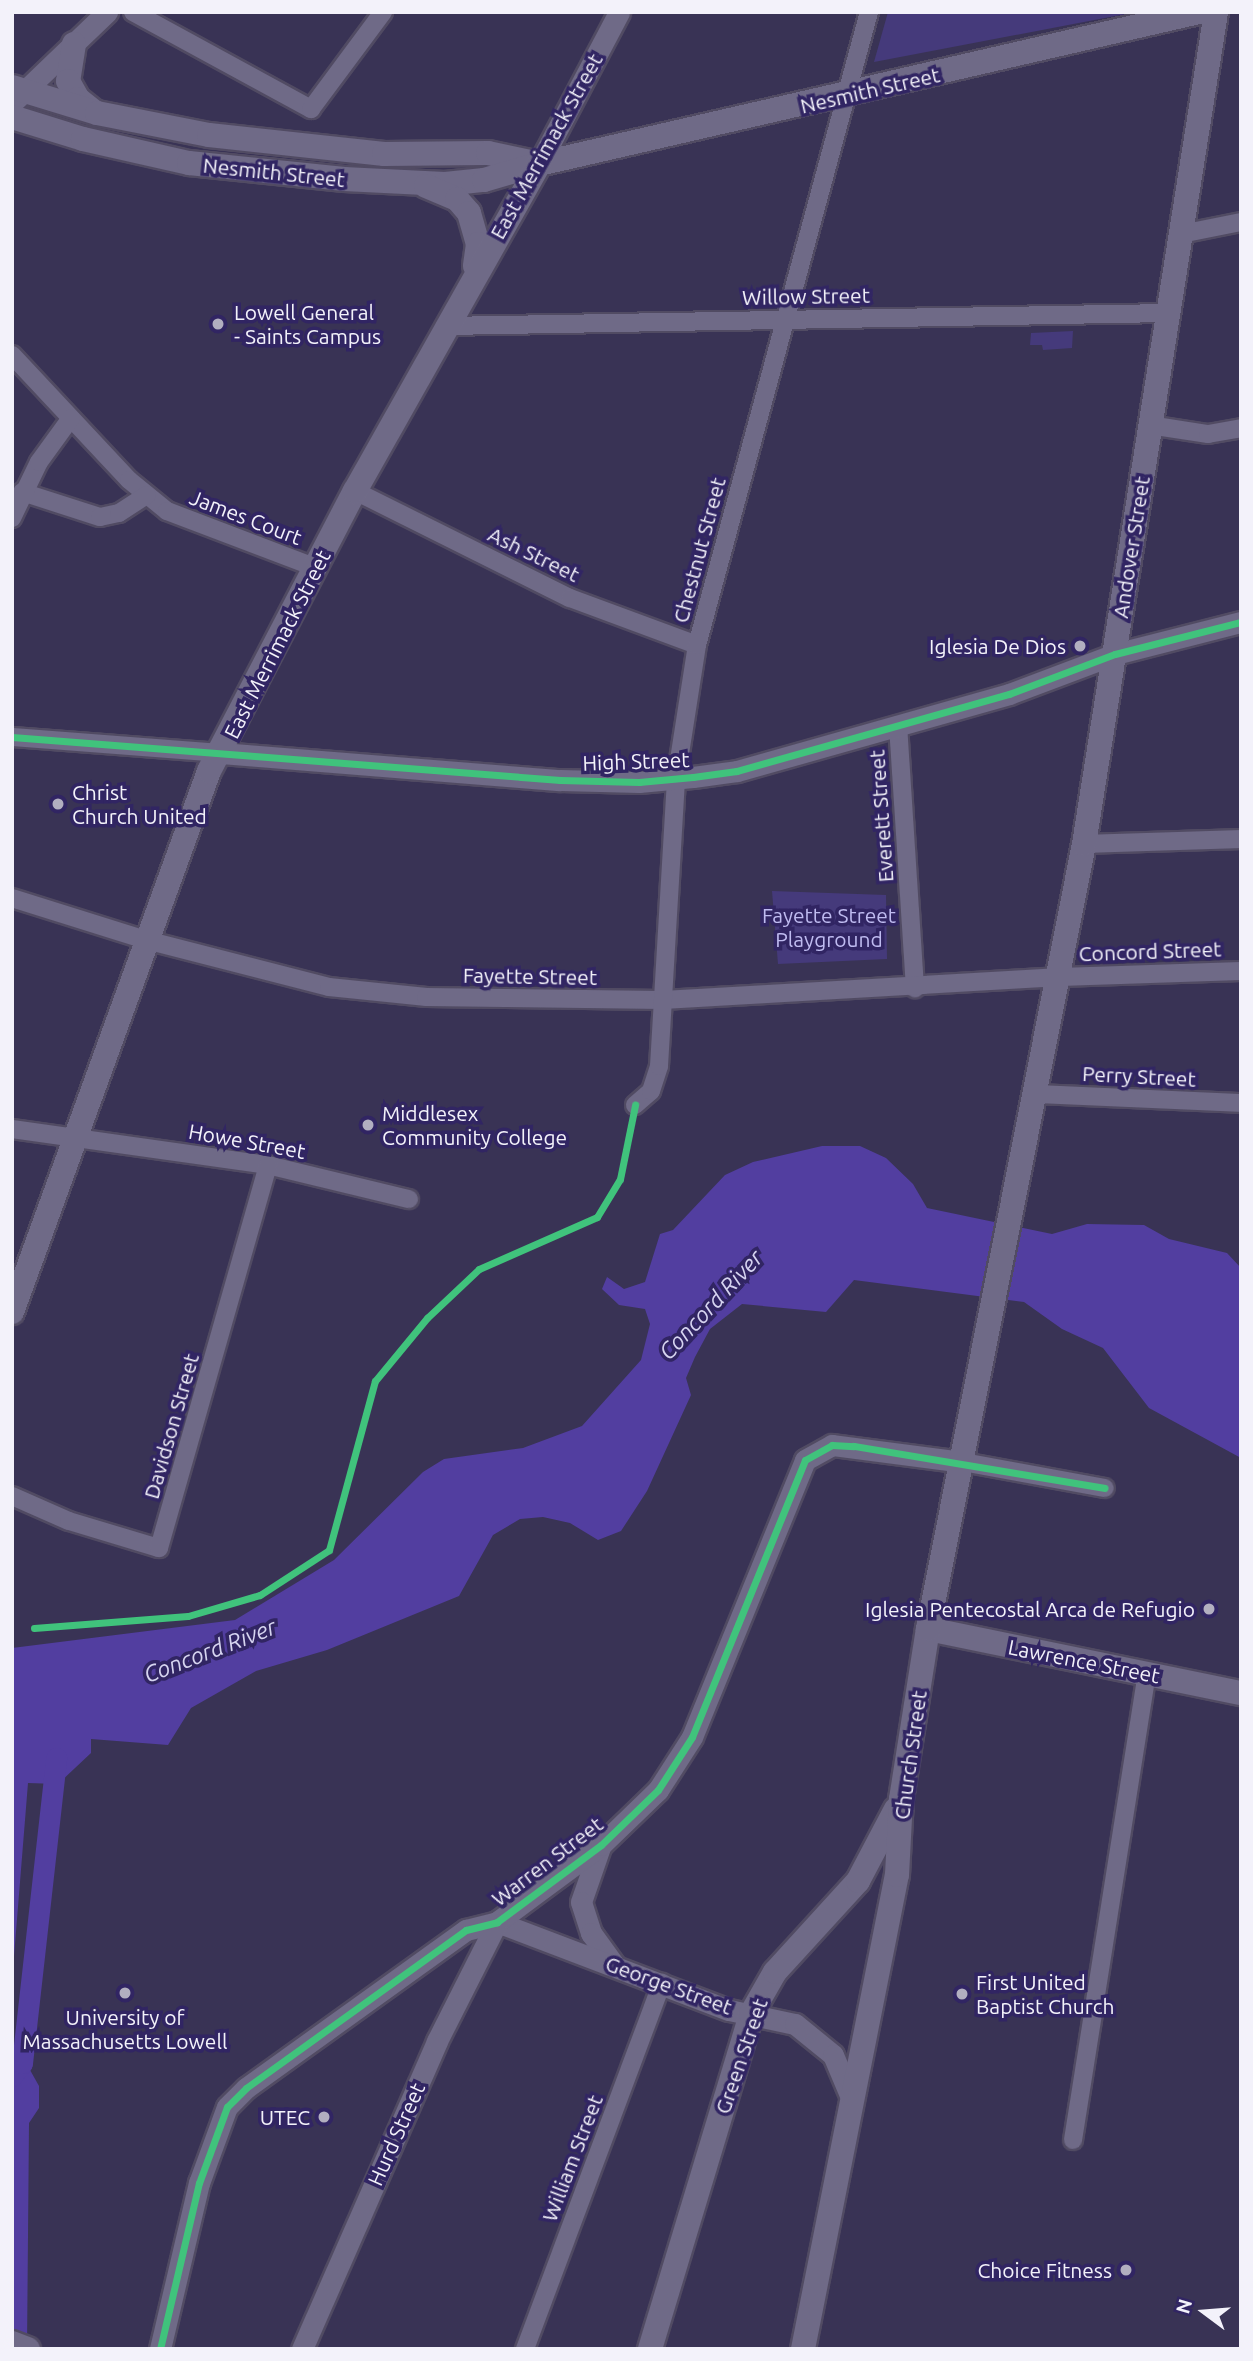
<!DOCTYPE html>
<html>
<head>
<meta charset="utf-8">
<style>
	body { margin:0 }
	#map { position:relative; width:1253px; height:2361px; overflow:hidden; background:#393355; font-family:Ubuntu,sans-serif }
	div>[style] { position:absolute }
	.green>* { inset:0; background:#453a7b }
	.water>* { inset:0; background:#523ea0 }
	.canal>* { height:21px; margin:-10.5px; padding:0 10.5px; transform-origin:10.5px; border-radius:10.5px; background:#523ea0 }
	.roads { filter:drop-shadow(2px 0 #514b63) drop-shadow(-2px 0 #514b63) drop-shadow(0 2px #514b63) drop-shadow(0 -2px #514b63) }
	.minor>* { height:18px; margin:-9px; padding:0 9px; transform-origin:9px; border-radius:9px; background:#6f6a87 }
	.tertiary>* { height:21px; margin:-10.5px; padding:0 10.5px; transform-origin:10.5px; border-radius:10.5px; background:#6f6a87 }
	.secondary>* { height:24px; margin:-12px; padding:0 12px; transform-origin:12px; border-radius:12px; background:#6f6a87 }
	.cycleway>* { height:7px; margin:-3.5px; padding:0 3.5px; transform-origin:3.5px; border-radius:3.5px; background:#40c37c }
	.dots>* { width:19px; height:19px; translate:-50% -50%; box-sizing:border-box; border:4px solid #312563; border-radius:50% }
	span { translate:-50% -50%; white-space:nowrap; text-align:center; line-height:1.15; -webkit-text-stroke:7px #312563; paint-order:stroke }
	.street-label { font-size:21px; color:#f3f2fa }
	.poi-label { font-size:21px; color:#f3f2fa }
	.left { translate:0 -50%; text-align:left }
	.right { translate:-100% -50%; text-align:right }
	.park-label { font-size:21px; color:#bfbbf0 }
	.water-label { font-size:23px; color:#d6d4f0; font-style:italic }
	.frame { position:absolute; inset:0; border:14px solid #f3f2fa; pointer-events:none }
	.north { position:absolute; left:1169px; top:2277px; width:70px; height:70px; -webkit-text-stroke:5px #312563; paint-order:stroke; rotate:286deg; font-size:19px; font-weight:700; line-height:28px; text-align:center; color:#f3f2fa }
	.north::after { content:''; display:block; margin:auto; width:24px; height:32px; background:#f3f2fa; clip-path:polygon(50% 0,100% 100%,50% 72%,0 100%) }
</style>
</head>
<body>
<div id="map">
	<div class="green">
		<div style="clip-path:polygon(888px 12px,1136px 12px,874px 62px)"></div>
		<div style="clip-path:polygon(1073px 331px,1072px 348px,1043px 350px,1042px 345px,1030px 345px,1031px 333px)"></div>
		<div style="clip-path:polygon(772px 891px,886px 895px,887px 959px,778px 964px)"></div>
	</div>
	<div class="water">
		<div style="clip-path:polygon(822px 1146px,860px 1146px,886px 1158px,913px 1184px,927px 1208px,1052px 1234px,1087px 1224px,1144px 1225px,1169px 1239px,1227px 1253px,1241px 1268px,1241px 1458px,1149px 1408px,1103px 1348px,1062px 1329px,1024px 1302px,854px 1280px,826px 1312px,742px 1304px,710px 1329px,695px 1357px,686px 1378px,691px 1395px,647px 1491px,621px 1531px,598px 1540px,570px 1523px,543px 1517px,520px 1519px,493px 1535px,459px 1596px,327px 1650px,256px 1671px,191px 1708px,168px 1745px,91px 1739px,91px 1753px,58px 1784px,28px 1783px,12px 1981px,12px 1648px,235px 1620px,334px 1560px,423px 1472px,444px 1459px,523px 1448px,582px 1426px,641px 1360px,650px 1324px,645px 1309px,619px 1305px,602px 1289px,607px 1277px,624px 1289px,645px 1282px,660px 1234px,673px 1230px,725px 1175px,753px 1162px)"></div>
		<div style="clip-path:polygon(12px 2055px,32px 2056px,30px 2070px,39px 2086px,39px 2108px,29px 2123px,27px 2349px,12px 2349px)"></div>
	</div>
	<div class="canal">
		<div style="left:12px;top:2076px;width:16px;rotate:-52deg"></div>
		<div style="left:22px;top:2063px;width:307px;rotate:-83.6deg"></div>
	</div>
	<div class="roads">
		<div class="minor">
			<div style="left:133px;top:12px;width:203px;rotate:28.6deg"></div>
			<div style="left:311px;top:109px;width:121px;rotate:-53.4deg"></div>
			<div style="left:1181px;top:234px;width:61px;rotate:-11.3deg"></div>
			<div style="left:445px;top:326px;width:722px;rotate:-1.03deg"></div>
			<div style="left:12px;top:355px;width:171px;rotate:46.9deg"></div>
			<div style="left:129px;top:480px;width:49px;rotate:39.2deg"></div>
			<div style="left:167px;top:511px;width:160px;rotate:20.8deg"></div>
			<div style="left:1149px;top:425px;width:60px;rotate:8.7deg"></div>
			<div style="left:1208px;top:434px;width:34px;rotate:-10deg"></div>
			<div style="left:355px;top:491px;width:240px;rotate:26.5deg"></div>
			<div style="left:570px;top:598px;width:135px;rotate:20.3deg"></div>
			<div style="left:22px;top:492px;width:82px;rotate:17.8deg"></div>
			<div style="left:100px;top:517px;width:19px;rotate:-12deg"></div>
			<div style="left:119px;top:513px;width:33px;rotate:-33deg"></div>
			<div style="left:12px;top:518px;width:62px;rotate:-64.3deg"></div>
			<div style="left:39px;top:462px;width:54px;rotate:-54deg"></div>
			<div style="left:898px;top:725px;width:264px;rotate:86.3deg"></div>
			<div style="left:12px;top:737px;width:210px;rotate:4.4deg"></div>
			<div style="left:1084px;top:844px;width:157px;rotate:-1.8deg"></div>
			<div style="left:12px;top:898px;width:140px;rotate:17.4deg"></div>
			<div style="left:146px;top:940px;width:189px;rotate:14.4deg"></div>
			<div style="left:329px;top:987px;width:98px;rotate:5.9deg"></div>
			<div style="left:426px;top:997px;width:237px;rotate:0.7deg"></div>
			<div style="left:663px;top:1000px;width:398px;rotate:-3.3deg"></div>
			<div style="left:1060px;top:977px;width:181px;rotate:-1.9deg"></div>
			<div style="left:1035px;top:1094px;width:206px;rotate:2.5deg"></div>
			<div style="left:635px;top:1105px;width:21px;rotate:-41deg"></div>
			<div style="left:651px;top:1091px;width:26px;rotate:-72deg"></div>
			<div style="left:659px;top:1066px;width:288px;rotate:-86.6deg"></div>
			<div style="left:676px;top:779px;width:136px;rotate:-81.1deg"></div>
			<div style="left:697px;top:645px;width:656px;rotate:-74.8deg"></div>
			<div style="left:12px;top:1129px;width:259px;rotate:8deg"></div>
			<div style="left:268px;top:1165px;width:145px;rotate:13.6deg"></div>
			<div style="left:963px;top:1462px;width:144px;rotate:10.4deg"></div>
			<div style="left:12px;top:1496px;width:62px;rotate:23.7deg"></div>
			<div style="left:69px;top:1521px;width:94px;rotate:16.7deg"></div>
			<div style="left:159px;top:1548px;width:398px;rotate:-74.1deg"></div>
			<div style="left:1073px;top:2140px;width:472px;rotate:-81deg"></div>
			<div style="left:525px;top:2349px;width:391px;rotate:-69.5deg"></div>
		</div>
		<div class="tertiary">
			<div style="left:12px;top:103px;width:132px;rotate:-43.8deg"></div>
			<div style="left:539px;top:164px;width:172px;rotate:-62.2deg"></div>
			<div style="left:221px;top:753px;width:340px;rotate:4.6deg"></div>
			<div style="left:560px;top:780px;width:79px;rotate:1.5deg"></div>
			<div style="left:639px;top:782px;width:54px;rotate:-5.3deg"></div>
			<div style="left:693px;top:777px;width:44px;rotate:-7.8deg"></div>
			<div style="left:737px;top:771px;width:283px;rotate:-15.8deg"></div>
			<div style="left:1009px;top:694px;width:113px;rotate:-20.7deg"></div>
			<div style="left:1115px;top:654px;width:130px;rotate:-14.3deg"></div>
			<div style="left:600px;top:1847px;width:58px;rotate:109.1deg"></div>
			<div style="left:581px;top:1902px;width:33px;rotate:72deg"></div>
			<div style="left:591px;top:1933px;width:39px;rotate:54deg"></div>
			<div style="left:497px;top:1922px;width:248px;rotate:20.8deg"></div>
			<div style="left:729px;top:2010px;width:67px;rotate:12deg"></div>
			<div style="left:795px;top:2024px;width:49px;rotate:39.2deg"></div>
			<div style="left:833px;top:2055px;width:43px;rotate:67deg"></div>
			<div style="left:160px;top:2349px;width:171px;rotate:-76.8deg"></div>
			<div style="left:199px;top:2183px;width:81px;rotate:-69.8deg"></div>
			<div style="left:227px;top:2107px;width:27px;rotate:-45deg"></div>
			<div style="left:246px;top:2088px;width:271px;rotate:-35.7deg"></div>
			<div style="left:466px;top:1930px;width:32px;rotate:-14deg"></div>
			<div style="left:497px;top:1922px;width:129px;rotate:-36.5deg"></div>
			<div style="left:601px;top:1845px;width:79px;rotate:-44deg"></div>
			<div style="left:658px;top:1790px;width:63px;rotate:-57.3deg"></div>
			<div style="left:692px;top:1737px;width:299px;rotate:-67.8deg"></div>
			<div style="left:805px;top:1460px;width:31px;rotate:-29deg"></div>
			<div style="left:832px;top:1445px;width:132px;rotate:7.4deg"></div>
			<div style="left:302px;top:2349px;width:336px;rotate:-66.3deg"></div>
			<div style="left:437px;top:2041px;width:133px;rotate:-63.2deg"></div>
		</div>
		<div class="secondary">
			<div style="left:74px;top:44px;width:37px;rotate:99deg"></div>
			<div style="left:68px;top:81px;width:21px;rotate:61deg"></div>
			<div style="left:78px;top:99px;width:18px;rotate:38deg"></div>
			<div style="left:12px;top:87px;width:89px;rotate:17deg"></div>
			<div style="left:97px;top:113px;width:114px;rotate:11.1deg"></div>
			<div style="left:209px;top:135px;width:176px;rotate:6.2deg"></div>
			<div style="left:384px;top:154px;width:104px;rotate:-0.6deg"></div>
			<div style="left:488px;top:153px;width:48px;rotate:12deg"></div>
			<div style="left:12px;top:117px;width:74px;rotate:17.2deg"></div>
			<div style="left:83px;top:139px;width:109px;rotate:12.8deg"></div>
			<div style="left:189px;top:163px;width:156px;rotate:5.9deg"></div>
			<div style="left:344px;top:179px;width:101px;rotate:2.8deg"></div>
			<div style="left:445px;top:184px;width:39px;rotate:-6deg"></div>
			<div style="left:484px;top:180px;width:57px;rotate:-16.2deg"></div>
			<div style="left:539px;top:164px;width:677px;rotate:-12.97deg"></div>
			<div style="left:426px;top:186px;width:34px;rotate:23deg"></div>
			<div style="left:457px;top:199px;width:18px;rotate:49deg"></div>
			<div style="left:469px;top:213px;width:32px;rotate:74deg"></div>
			<div style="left:478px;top:244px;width:22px;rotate:98deg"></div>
			<div style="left:12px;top:1312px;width:576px;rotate:-69.99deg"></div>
			<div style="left:209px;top:771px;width:316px;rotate:-62.5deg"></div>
			<div style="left:355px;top:491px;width:375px;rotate:-60.6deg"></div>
			<div style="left:928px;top:1629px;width:319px;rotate:11.6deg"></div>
			<div style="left:12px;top:2343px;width:17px;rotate:21deg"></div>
			<div style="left:650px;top:2349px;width:350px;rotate:-73.2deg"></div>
			<div style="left:751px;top:2014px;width:48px;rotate:-60.3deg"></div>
			<div style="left:775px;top:1972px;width:123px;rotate:-47.6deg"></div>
			<div style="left:858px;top:1881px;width:81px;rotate:-62.2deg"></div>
			<div style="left:803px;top:2349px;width:483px;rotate:-78.8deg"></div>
			<div style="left:897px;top:1875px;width:76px;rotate:-87deg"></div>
			<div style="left:901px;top:1799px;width:172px;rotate:-81deg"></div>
			<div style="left:928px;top:1629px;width:800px;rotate:-78.76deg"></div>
			<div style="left:1084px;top:844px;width:842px;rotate:-80.98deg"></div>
		</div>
	</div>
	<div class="cycleway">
		<div style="left:12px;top:737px;width:550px;rotate:4.49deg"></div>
		<div style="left:560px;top:780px;width:79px;rotate:1.5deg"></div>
		<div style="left:639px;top:782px;width:54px;rotate:-5.3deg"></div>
		<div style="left:693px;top:777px;width:44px;rotate:-7.8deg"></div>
		<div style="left:737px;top:771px;width:283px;rotate:-15.8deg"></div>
		<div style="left:1009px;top:694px;width:113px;rotate:-20.7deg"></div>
		<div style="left:1115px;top:654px;width:130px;rotate:-14.3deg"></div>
		<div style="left:34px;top:1628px;width:154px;rotate:-4.5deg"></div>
		<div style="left:188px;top:1616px;width:75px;rotate:-16.3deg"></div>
		<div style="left:260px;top:1595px;width:82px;rotate:-33.1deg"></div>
		<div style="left:329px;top:1550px;width:175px;rotate:-74.8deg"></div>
		<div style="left:375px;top:1381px;width:82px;rotate:-50.5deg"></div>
		<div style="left:427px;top:1318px;width:71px;rotate:-43.3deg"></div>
		<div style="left:479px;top:1269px;width:129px;rotate:-23.8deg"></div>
		<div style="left:597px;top:1217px;width:44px;rotate:-58.8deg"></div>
		<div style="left:620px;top:1179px;width:76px;rotate:-78.5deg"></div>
		<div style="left:160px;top:2349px;width:171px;rotate:-76.8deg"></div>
		<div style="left:199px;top:2183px;width:81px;rotate:-69.8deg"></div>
		<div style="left:227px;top:2107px;width:27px;rotate:-45deg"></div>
		<div style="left:246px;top:2088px;width:271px;rotate:-35.7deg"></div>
		<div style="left:466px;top:1930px;width:32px;rotate:-14deg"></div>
		<div style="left:497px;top:1922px;width:129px;rotate:-36.5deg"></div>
		<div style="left:601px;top:1845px;width:79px;rotate:-44deg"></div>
		<div style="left:658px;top:1790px;width:63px;rotate:-57.3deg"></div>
		<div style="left:692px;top:1737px;width:299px;rotate:-67.8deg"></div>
		<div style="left:805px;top:1460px;width:31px;rotate:-29deg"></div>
		<div style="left:832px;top:1445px;width:22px;rotate:3deg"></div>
		<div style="left:854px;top:1446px;width:254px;rotate:9.5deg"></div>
	</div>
	<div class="dots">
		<div style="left:218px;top:324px;background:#b2afc0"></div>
		<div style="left:1080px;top:646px;background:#b2afc0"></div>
		<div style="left:58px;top:804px;background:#b2afc0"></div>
		<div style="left:368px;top:1125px;background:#b2afc0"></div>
		<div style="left:1209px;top:1609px;background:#b2afc0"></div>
		<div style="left:125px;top:1993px;background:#b2afc0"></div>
		<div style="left:962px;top:1994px;background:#b2afc0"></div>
		<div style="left:324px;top:2117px;background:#b2afc0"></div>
		<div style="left:1126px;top:2270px;background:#b2afc0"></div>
	</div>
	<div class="street-label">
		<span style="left:870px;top:90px;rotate:-13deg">Nesmith Street</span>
		<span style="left:546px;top:146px;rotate:-61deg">East Merrimack Street</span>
		<span style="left:274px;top:172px;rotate:6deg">Nesmith Street</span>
		<span style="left:806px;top:296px;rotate:-1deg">Willow Street</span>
		<span style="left:246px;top:517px;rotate:21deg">James Court</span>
		<span style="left:1131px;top:547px;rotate:-81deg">Andover Street</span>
		<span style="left:699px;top:550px;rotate:-75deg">Chestnut Street</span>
		<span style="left:534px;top:554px;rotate:26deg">Ash Street</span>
		<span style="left:277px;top:644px;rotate:-63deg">East Merrimack Street</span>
		<span style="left:636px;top:761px;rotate:-2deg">High Street</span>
		<span style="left:881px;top:816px;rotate:-94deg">Everett Street</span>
		<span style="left:1150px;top:951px;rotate:-2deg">Concord Street</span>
		<span style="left:530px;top:976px;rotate:1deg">Fayette Street</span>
		<span style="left:1139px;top:1076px;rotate:3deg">Perry Street</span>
		<span style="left:247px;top:1141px;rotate:10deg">Howe Street</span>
		<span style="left:171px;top:1426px;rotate:-74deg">Davidson Street</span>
		<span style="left:1084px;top:1661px;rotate:11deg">Lawrence Street</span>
		<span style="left:910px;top:1755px;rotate:-82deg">Church Street</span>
		<span style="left:547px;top:1861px;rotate:-37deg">Warren Street</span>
		<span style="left:669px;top:1985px;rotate:20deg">George Street</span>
		<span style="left:741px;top:2056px;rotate:-71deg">Green Street</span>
		<span style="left:396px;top:2134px;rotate:-66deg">Hurd Street</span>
		<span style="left:572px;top:2158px;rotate:-69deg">William Street</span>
	</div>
	<div class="poi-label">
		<span class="left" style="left:234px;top:324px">Lowell General<br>- Saints Campus</span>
		<span class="right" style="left:1066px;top:646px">Iglesia De Dios</span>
		<span class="left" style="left:72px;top:804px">Christ<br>Church United</span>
		<span class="left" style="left:382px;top:1125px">Middlesex<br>Community College</span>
		<span class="right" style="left:1195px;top:1609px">Iglesia Pentecostal Arca de Refugio</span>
		<span class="left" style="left:976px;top:1994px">First United<br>Baptist Church</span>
		<span style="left:125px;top:2029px">University of<br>Massachusetts Lowell</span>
		<span class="right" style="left:310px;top:2117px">UTEC</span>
		<span class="right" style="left:1112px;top:2270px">Choice Fitness</span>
	</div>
	<div class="park-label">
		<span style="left:829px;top:927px">Fayette Street<br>Playground</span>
	</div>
	<div class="water-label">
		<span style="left:711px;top:1305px;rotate:-47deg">Concord River</span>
		<span style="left:210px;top:1651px;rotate:-21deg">Concord River</span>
	</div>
	<div class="frame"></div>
	<div class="north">N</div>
</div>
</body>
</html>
